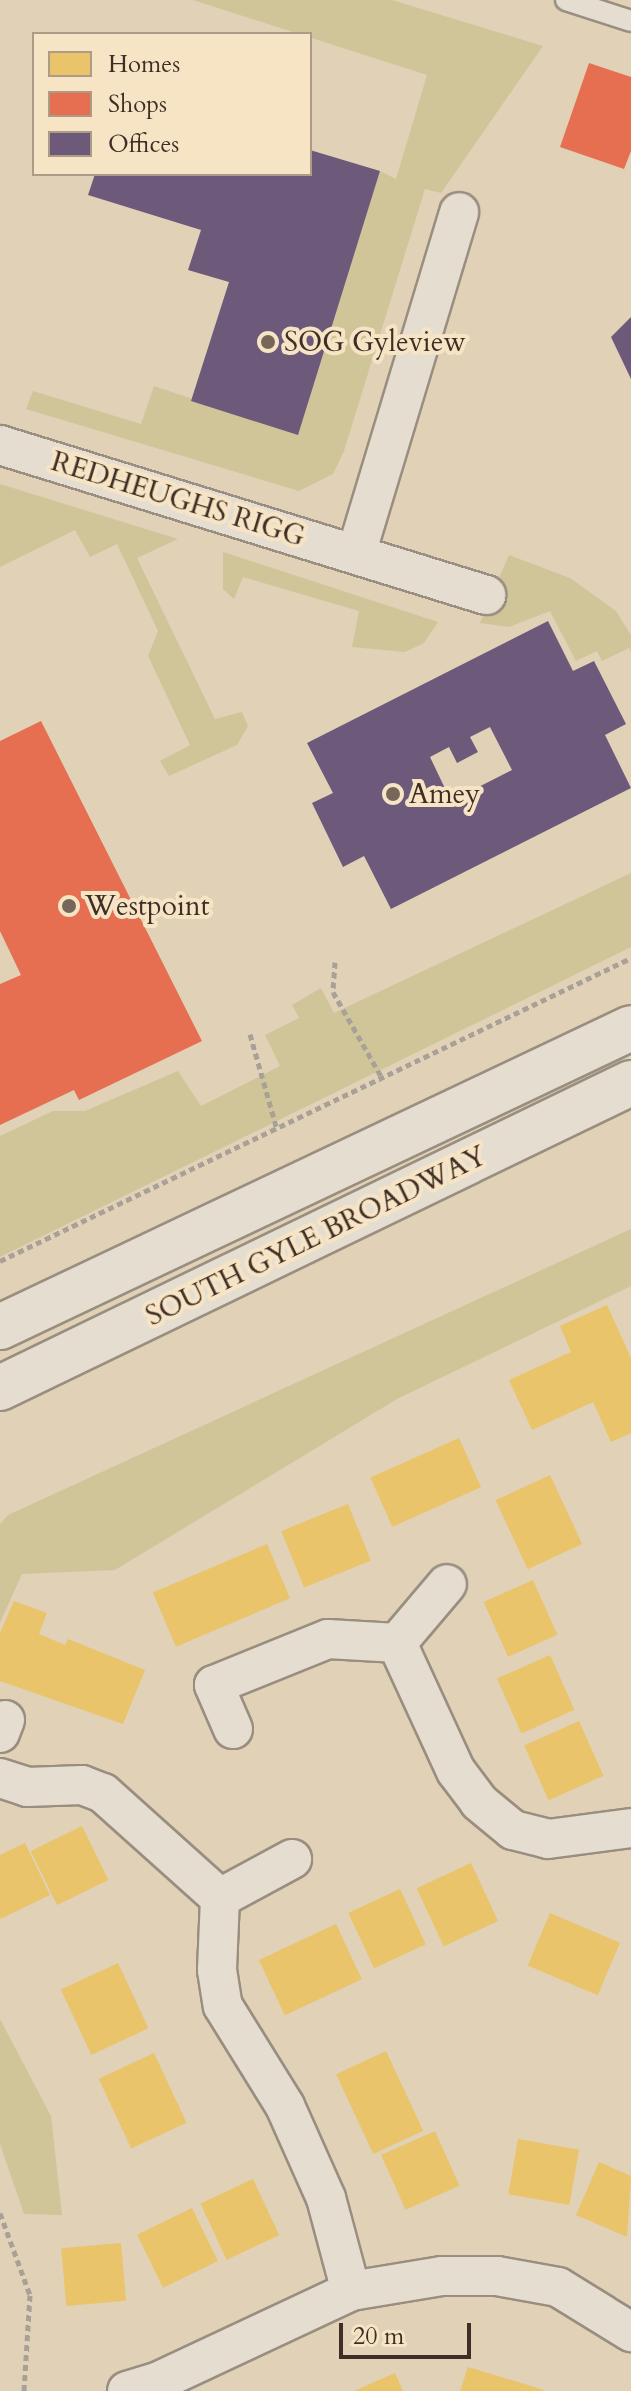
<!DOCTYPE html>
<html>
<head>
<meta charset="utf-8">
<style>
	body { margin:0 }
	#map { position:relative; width:631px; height:2391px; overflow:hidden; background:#e0d1b7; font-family:Cardo,serif }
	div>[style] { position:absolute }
	.green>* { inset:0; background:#d0c599 }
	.homes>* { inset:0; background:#e9c46a; transform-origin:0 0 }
	.shops>* { inset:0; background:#e76f51 }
	.offices>* { inset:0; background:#6d597a }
	.path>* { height:5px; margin-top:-2.5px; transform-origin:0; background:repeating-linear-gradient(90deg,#a9a198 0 6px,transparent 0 10px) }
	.roads { filter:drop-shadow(2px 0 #998e7f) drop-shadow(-2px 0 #998e7f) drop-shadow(0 2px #998e7f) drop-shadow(0 -2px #998e7f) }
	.service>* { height:20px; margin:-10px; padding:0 10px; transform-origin:10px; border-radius:10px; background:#e5ded0 }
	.minor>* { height:38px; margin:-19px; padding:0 19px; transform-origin:19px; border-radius:19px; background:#e5ded0 }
	.tertiary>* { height:44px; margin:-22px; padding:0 22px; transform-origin:22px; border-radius:22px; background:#e5ded0 }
	.dots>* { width:22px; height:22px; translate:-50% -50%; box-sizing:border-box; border:4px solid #f6e4c5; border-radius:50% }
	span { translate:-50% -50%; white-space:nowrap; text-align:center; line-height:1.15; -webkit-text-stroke:8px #f6e4c5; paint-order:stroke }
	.poi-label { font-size:28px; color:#3e2e26 }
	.left { translate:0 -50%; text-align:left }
	.street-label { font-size:28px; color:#3e2e26 }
	.legend { position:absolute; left:32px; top:32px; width:280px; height:144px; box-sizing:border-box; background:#f6e4c5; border:2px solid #ac9b85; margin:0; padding:10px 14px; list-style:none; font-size:24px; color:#3e2e26 }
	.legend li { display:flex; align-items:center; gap:16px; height:40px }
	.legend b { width:40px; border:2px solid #ac9b85 }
	.scale { position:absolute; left:339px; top:2323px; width:132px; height:36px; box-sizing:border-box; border:4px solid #3e2e26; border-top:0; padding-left:10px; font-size:24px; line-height:28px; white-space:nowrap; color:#3e2e26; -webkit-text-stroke:6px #f6e4c5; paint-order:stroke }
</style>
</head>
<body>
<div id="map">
	<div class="green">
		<div style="clip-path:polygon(193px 0,392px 0,543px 46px,441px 193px,425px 189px,344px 451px,333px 474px,299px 491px,26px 409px,33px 391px,141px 424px,154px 386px,297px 434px,380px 171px,396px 179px,427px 75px)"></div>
		<div style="clip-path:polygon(0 484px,178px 539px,137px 558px,215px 719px,242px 712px,248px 726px,237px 745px,169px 776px,160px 761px,190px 745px,148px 656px,158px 631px,117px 544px,90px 557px,75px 530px,0 567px)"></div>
		<div style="clip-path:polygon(223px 552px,438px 622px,424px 643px,405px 652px,352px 647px,359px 611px,243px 577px,234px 599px,223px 589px)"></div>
		<div style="clip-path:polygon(509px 555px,570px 578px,616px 611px,631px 635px,631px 652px,629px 648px,602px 661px,597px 651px,576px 661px,550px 611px,509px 627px,480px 623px)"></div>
		<div style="clip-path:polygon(631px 873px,631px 947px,0 1257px,0 1136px,53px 1111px,85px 1111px,178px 1071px,201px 1106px,280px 1066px,265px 1035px,299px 1018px,292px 1005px,321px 988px,334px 1013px)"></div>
		<div style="clip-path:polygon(631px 1229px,631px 1286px,397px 1399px,115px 1570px,22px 1574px,0 1623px,0 1524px,8px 1515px)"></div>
		<div style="clip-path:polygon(0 2019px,51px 2116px,62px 2215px,24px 2214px,0 2144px)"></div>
	</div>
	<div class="homes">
		<div style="clip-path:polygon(607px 1305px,631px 1358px,631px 1433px,611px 1442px,593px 1402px,532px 1430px,509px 1380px,571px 1352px,560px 1326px)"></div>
		<div style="left:459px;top:1438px;width:54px;height:97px;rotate:66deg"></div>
		<div style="left:550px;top:1475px;width:76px;height:60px;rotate:65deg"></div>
		<div style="left:348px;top:1504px;width:61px;height:72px;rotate:68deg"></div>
		<div style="left:267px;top:1544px;width:59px;height:124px;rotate:67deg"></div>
		<div style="left:533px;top:1580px;width:60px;height:54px;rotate:66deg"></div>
		<div style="clip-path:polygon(14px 1601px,47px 1613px,39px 1634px,65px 1645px,68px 1639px,145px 1670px,123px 1724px,0 1681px,0 1633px)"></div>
		<div style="left:550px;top:1655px;width:60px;height:58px;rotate:66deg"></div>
		<div style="left:579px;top:1721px;width:60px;height:60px;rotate:66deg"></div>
		<div style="left:82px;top:1826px;width:60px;height:57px;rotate:64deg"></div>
		<div style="clip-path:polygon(25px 1843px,50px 1895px,0 1919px,0 1855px)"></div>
		<div style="left:471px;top:1863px;width:64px;height:60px;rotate:65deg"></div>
		<div style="left:400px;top:1889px;width:61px;height:57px;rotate:65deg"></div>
		<div style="left:550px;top:1913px;width:76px;height:57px;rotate:23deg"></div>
		<div style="left:336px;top:1924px;width:61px;height:85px;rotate:65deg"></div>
		<div style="left:118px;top:1963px;width:72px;height:63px;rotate:65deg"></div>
		<div style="left:386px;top:2051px;width:88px;height:55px;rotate:65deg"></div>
		<div style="left:154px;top:2053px;width:77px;height:61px;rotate:65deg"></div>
		<div style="left:435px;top:2131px;width:60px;height:59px;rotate:66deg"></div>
		<div style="left:518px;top:2139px;width:62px;height:56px;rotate:10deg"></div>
		<div style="clip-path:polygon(599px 2162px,631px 2176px,627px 2237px,576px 2215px)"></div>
		<div style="left:253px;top:2179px;width:62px;height:58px;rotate:65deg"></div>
		<div style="left:192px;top:2208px;width:59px;height:61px;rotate:64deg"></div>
		<div style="left:121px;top:2243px;width:58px;height:60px;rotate:85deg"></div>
		<div style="clip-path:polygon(468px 2367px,544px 2390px,544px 2391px,460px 2391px)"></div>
		<div style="clip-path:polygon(395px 2373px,403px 2391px,354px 2391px)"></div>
	</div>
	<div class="shops">
		<div style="clip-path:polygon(589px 63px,631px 77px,631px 151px,624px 169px,560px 147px)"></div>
		<div style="clip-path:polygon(41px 721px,202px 1041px,79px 1100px,74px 1090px,0 1125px,0 984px,21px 975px,0 931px,0 741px)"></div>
	</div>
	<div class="offices">
		<div style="clip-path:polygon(310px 150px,380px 171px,298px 435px,191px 401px,229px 282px,188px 270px,201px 230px,88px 195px,95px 174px,310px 174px)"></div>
		<div style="clip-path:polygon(631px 317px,631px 379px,611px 337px)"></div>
		<div style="clip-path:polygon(evenodd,548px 621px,573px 671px,594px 661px,626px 724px,605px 735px,631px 788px,391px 909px,364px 856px,343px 867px,312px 803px,333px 793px,307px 743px,548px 621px,490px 727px,512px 770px,451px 801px,430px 757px,449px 747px,457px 763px,478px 752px,470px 737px,490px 727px)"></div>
	</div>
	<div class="path">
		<div style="left:335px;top:962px;width:30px;rotate:94deg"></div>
		<div style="left:333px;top:992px;width:97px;rotate:60.3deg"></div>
		<div style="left:250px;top:1034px;width:96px;rotate:74.2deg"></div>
		<div style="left:0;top:1261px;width:700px;rotate:-25.65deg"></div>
		<div style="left:0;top:2213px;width:87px;rotate:69.9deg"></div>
		<div style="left:30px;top:2295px;width:96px;rotate:93.6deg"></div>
	</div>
	<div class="roads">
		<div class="service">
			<div style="left:566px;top:0;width:68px;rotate:17.9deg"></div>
		</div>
		<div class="minor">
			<div style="left:0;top:445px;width:509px;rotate:17.15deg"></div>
			<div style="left:356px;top:554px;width:357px;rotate:-73.2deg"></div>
			<div style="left:397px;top:1643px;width:141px;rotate:65.3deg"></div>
			<div style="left:456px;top:1771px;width:39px;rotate:53deg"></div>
			<div style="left:479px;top:1802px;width:44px;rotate:39.5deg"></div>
			<div style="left:513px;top:1830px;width:36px;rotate:14deg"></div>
			<div style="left:548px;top:1839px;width:84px;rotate:-7.5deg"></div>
			<div style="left:233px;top:1729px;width:48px;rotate:-113.4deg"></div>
			<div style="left:214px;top:1685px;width:123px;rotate:-22deg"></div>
			<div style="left:328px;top:1639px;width:69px;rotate:3.3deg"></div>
			<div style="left:397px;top:1643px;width:77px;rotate:-49.7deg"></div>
			<div style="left:0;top:1733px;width:14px;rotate:-69deg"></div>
			<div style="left:0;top:1778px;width:28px;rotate:18deg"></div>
			<div style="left:27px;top:1787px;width:55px;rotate:-2.1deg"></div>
			<div style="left:82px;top:1785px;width:22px;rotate:21deg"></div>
			<div style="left:103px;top:1793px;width:157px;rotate:41.9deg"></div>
			<div style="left:220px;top:1898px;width:82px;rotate:-28.4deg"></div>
			<div style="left:220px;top:1898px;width:72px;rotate:92.4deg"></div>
			<div style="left:217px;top:1970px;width:36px;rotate:81deg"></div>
			<div style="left:223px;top:2006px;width:118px;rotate:58.2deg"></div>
			<div style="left:285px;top:2106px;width:101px;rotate:66deg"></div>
			<div style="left:326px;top:2198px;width:96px;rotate:75deg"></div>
			<div style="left:127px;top:2391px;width:31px;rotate:-17deg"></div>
			<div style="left:157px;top:2382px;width:214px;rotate:-25.1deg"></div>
			<div style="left:351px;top:2291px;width:92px;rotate:-9.4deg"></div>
			<div style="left:442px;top:2276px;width:55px"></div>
			<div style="left:497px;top:2276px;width:62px;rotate:10.2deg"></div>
			<div style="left:558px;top:2287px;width:86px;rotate:31.7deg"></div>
		</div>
		<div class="tertiary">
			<div style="left:0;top:1327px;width:698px;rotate:-25.35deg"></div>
			<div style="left:0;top:1388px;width:701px;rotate:-25.8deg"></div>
		</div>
	</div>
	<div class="dots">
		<div style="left:268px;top:342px;background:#776759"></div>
		<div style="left:393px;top:794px;background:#776759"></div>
		<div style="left:69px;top:906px;background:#776759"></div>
	</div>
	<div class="poi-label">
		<span class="left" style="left:284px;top:342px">SOG Gyleview</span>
		<span class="left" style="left:409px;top:794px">Amey</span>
		<span class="left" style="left:85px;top:906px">Westpoint</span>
	</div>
	<div class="street-label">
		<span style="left:178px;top:499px;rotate:17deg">REDHEUGHS RIGG</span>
		<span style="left:316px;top:1236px;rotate:-26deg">SOUTH GYLE BROADWAY</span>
	</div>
	<ul class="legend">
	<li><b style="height:22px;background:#e9c46a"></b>Homes</li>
	<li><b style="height:22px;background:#e76f51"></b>Shops</li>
	<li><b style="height:22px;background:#6d597a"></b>Offices</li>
	</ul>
	<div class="scale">20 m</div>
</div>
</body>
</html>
